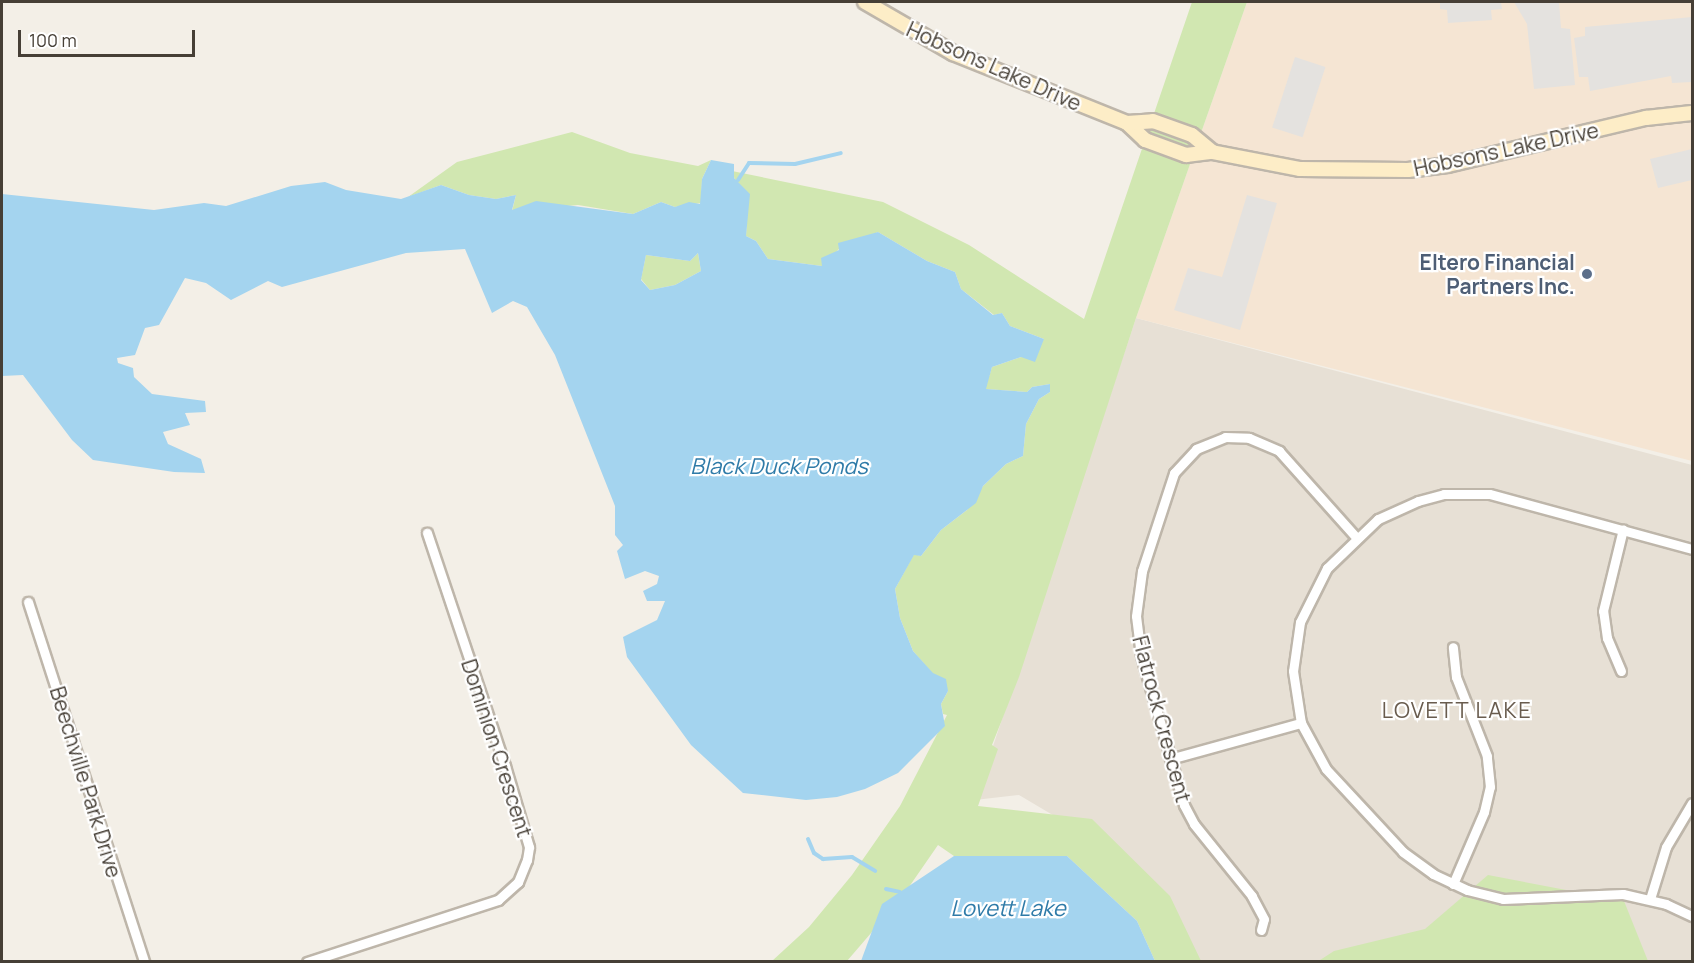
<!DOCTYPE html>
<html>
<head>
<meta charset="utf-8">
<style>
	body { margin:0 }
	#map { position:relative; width:1694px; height:963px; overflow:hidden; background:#f3efe7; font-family:Manrope,sans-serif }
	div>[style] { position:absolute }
	.residential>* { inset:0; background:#e7e0d5 }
	.commercial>* { inset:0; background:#f5e5d3 }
	.green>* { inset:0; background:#d1e7b1 }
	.parking>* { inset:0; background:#e4e2df; transform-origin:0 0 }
	.water>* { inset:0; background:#a4d4ef }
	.stream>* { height:4px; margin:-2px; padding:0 2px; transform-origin:2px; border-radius:2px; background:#a4d4ef }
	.roads { filter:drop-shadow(2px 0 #beb6aa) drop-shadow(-2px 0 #beb6aa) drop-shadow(0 2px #beb6aa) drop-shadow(0 -2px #beb6aa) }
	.street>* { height:9px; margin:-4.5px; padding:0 4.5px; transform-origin:4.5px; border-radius:4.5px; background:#fff }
	.secondary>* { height:14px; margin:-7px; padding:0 7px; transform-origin:7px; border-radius:7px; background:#fdedc7 }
	.dots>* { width:16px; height:16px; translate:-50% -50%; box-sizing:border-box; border:3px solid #fff; border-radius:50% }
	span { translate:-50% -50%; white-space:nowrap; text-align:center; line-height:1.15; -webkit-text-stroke:4.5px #fff; paint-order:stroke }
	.street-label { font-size:21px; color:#463f36 }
	.service-label { font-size:21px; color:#4e5e75; font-weight:700 }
	.right { translate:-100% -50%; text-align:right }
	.water-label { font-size:22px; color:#2f7ba8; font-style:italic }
	.neighbourhood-label { font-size:22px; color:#695c4e; letter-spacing:1.5px }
	.frame { position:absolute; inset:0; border:3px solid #463f36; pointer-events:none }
	.scale { position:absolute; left:18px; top:30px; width:177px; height:27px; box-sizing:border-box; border:3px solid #463f36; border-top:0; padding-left:8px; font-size:18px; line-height:21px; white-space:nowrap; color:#463f36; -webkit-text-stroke:4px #fff; paint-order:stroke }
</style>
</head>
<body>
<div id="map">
	<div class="residential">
		<div style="clip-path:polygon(1136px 318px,1692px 465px,1692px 961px,1192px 961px,1132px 862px,1019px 795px,975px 800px)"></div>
	</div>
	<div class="commercial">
		<div style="clip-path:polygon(1247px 2px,1692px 2px,1692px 461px,1136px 318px)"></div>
	</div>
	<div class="green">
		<div style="clip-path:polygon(1192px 2px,1247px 2px,1136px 318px,1019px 677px,992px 745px,998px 749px,978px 806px,1092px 819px,1170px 896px,1201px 961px,1155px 961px,1137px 921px,1067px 856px,954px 856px,938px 845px,902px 897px,847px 961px,772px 961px,809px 927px,852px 875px,900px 806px,947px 715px,943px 714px,941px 704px,948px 691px,913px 651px,900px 618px,895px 589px,914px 554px,921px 556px,941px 530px,967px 510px,983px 486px,1006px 464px,1023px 456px,1026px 424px,1039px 399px,1050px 392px,1050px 384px,1032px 387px,1027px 392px,985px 389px,992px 367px,1021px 357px,1044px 339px,1010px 326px,1002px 313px,994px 315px,961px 289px,955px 272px,927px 261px,878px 232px,839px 249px,822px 266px,768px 259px,756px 241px,746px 236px,747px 217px,732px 171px,883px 202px,969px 245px,1084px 319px)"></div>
		<div style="clip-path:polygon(572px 132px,630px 153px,698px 166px,711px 160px,702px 179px,701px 203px,675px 207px,661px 202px,633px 214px,578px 205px,512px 211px,516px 195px,496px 199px,469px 195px,441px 185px,408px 197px,457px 162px)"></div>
		<div style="clip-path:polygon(698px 253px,701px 271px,675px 285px,650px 290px,641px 279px,646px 255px,690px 261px)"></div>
		<div style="clip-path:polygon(1488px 875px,1624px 901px,1648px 961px,1317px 962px,1334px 951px,1425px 929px)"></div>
	</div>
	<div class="parking">
		<div style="clip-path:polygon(1440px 2px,1501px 2px,1502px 9px,1491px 10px,1492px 20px,1448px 23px,1447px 10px,1440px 9px)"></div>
		<div style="clip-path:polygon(1514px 2px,1559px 2px,1561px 28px,1570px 29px,1575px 85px,1534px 89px,1527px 24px)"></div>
		<div style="clip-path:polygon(1692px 17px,1692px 82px,1672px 83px,1671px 76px,1590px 91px,1588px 77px,1579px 77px,1574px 38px,1585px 36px,1585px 27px)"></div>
		<div style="left:1295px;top:57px;width:32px;height:74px;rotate:18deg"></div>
		<div style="clip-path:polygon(1692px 149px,1692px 180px,1658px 188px,1650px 159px)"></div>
		<div style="clip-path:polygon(1247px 195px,1277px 203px,1240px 330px,1174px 310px,1188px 268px,1222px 277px)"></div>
	</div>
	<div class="water">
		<div style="clip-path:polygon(evenodd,711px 160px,734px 164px,734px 178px,750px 194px,746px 236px,756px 241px,768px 259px,822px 266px,821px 258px,839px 250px,838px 243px,878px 232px,927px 261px,955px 272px,961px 289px,993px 315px,1002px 313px,1010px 326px,1044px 339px,1035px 362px,1021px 357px,992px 367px,986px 389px,1027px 392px,1032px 387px,1050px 384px,1050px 392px,1039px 399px,1026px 424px,1023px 456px,1006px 464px,983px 486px,976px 503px,941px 530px,921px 556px,914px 555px,895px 589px,900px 618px,913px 651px,933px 673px,946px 679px,948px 691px,941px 704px,945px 726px,898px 773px,865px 789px,837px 797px,806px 800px,743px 793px,691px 745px,627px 657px,623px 637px,657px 620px,665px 601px,647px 601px,643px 591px,657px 584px,659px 576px,645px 571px,625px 579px,617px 551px,623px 545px,615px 535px,615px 506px,555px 355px,527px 307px,513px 301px,492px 313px,465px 249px,406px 253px,282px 287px,268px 281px,231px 300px,206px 283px,185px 278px,159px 325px,145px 328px,135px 355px,117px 358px,118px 363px,133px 368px,134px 377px,152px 394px,205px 401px,206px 412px,185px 413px,190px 425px,163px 432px,168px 444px,201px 459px,205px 473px,174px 472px,93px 460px,72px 440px,23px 375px,2px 376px,2px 194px,154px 210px,204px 203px,226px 206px,291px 186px,325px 182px,346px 190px,401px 199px,441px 185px,469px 195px,496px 199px,516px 195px,512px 210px,536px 201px,633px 214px,661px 202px,675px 207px,689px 202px,700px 204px,702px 179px,711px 160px,698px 253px,701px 271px,675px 285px,650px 290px,641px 280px,646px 255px,690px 261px,698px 253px)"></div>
		<div style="clip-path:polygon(954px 856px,1067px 856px,1137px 921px,1155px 961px,861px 961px,882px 904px)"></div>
	</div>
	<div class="stream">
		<div style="left:738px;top:180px;width:20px;rotate:-57deg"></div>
		<div style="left:749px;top:163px;width:46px;rotate:1.2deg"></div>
		<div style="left:795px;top:164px;width:47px;rotate:-13.4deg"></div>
		<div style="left:808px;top:839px;width:15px;rotate:67deg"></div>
		<div style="left:814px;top:853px;width:11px;rotate:34deg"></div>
		<div style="left:823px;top:859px;width:29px;rotate:-4deg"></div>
		<div style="left:852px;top:857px;width:27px;rotate:31deg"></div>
		<div style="left:886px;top:889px;width:14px;rotate:12deg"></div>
	</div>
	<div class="roads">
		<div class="street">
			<div style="left:1692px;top:549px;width:210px;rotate:-164.8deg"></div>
			<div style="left:1489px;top:494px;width:45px;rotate:180deg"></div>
			<div style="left:1444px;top:494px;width:27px;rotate:165deg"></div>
			<div style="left:1418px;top:501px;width:44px;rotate:155.8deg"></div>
			<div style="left:1378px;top:519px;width:71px;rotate:136.1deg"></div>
			<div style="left:1327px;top:568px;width:60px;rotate:116.6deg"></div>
			<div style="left:1300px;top:622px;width:49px;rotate:98.1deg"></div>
			<div style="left:1293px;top:671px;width:53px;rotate:81.3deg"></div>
			<div style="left:1301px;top:723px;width:52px;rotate:61.5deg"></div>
			<div style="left:1326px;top:769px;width:113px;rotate:47.1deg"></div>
			<div style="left:1403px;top:852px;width:37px;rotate:36deg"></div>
			<div style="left:1433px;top:874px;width:38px;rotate:25deg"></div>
			<div style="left:1467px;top:890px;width:37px;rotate:14deg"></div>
			<div style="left:1503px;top:899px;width:120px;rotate:-2.4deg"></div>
			<div style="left:1623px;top:894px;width:44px;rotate:13.1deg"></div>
			<div style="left:1666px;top:904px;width:29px;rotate:25deg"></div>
			<div style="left:28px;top:602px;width:378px;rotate:72.1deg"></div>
			<div style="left:1621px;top:671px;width:36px;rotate:-113deg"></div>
			<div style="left:1607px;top:638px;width:27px;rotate:-98deg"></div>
			<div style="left:1603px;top:611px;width:84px;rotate:-76.3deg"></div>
			<div style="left:1170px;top:759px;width:136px;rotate:-15.4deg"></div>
			<div style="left:1453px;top:884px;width:78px;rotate:-66.7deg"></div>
			<div style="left:1484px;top:812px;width:26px;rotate:-77deg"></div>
			<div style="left:1490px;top:787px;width:31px;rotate:-96deg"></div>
			<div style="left:1487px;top:756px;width:85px;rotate:-111.4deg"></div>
			<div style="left:1456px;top:677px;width:30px;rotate:-96deg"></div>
			<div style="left:1650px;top:899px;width:54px;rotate:-72.9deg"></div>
			<div style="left:1666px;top:847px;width:51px;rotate:-59.4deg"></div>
			<div style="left:1261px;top:930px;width:11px;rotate:-75deg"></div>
			<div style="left:1264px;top:919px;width:26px;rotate:-118deg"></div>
			<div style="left:1252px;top:896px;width:92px;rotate:-128.9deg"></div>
			<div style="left:1194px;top:824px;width:21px;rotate:-118deg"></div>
			<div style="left:1184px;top:805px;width:155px;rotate:-106.1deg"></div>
			<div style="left:1141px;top:656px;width:40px;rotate:-97.1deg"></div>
			<div style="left:1136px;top:616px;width:45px;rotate:-82.4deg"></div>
			<div style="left:1142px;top:571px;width:103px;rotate:-71.9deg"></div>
			<div style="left:1174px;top:473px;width:33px;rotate:-47deg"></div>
			<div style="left:1196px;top:449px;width:31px;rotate:-22deg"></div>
			<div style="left:1225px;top:437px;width:24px;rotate:2deg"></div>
			<div style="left:1249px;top:438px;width:33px;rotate:23deg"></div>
			<div style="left:1279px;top:451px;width:115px;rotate:48.2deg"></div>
			<div style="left:307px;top:962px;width:201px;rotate:-18deg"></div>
			<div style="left:498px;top:900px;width:27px;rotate:-42deg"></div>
			<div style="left:518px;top:882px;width:24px;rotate:-68deg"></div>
			<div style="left:527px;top:860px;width:13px;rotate:-81deg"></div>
			<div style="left:529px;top:847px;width:84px;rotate:-106.5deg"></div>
			<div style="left:505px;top:766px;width:246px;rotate:-108.5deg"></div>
		</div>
		<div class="secondary">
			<div style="left:865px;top:2px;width:102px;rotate:30.1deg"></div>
			<div style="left:953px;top:53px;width:188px;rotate:21.9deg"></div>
			<div style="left:1127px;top:123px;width:25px;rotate:43deg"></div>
			<div style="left:1145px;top:140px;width:44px;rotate:20.1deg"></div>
			<div style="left:1186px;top:155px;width:26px;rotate:-7deg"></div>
			<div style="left:1212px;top:152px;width:90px;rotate:10.9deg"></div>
			<div style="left:1300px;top:169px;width:108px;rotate:0.5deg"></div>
			<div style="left:1408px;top:170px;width:40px;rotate:-7.1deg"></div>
			<div style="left:1448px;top:165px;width:204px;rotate:-13.4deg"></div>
			<div style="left:1646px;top:118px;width:46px;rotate:-6.2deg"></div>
			<div style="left:1127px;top:123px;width:26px;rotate:-4deg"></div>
			<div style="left:1153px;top:121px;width:41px;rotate:19.7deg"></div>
			<div style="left:1192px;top:135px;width:26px;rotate:40deg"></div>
		</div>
	</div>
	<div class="dots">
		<div style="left:1587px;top:274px;background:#5c6f8a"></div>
	</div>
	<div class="street-label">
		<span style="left:994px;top:66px;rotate:24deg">Hobsons Lake Drive</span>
		<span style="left:1506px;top:149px;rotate:-12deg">Hobsons Lake Drive</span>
		<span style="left:1162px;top:719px;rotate:75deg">Flatrock Crescent</span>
		<span style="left:497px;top:748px;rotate:72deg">Dominion Crescent</span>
		<span style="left:86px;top:782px;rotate:73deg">Beechville Park Drive</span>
	</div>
	<div class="service-label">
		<span class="right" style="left:1575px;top:274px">Eltero Financial<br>Partners Inc.</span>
	</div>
	<div class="water-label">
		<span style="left:779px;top:467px">Black Duck Ponds</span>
		<span style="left:1008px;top:909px">Lovett Lake</span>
	</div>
	<div class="neighbourhood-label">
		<span style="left:1457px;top:711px">LOVETT LAKE</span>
	</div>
	<div class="frame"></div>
	<div class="scale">100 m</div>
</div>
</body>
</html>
